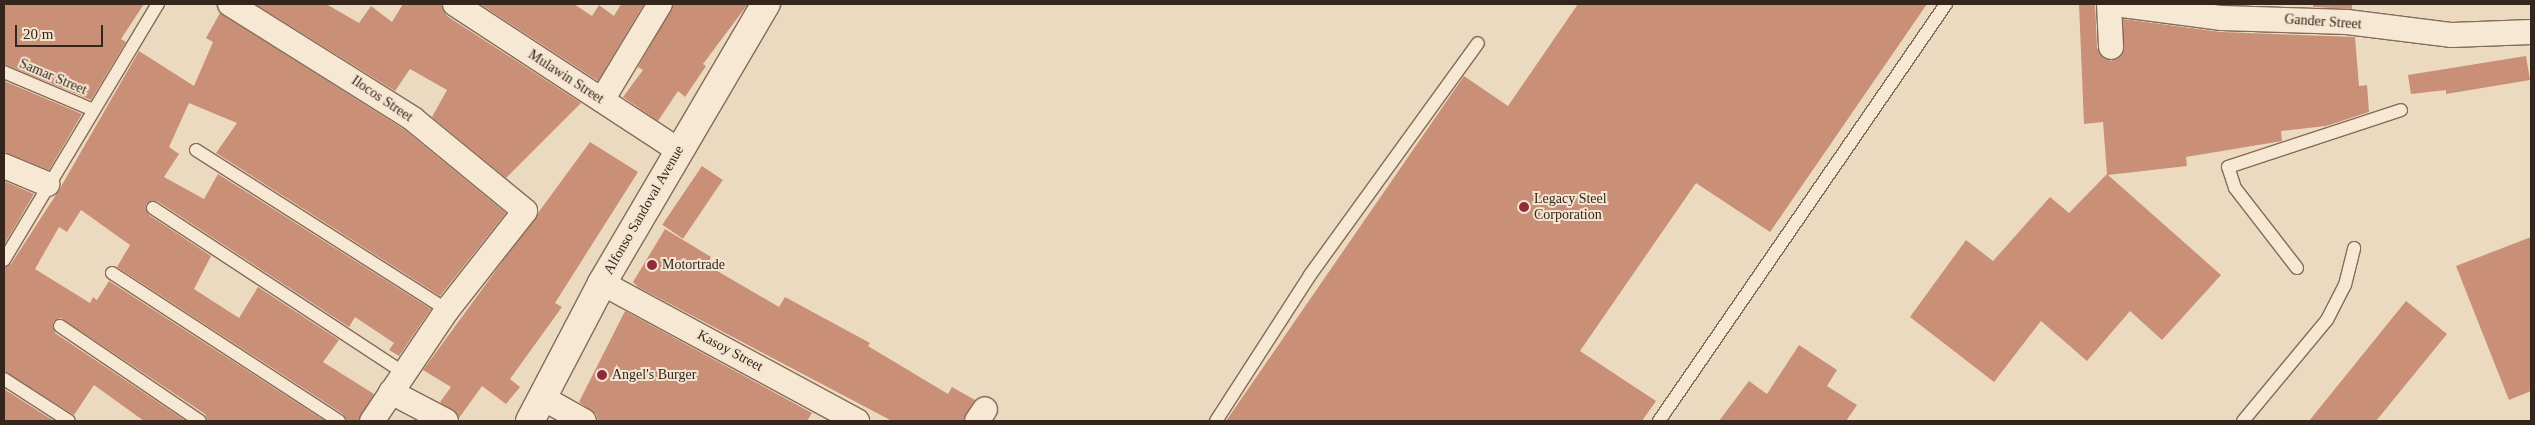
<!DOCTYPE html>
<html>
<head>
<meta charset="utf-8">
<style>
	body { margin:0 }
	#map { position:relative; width:2535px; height:425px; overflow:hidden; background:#ecdac0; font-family:"Times New Roman",serif }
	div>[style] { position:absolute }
	.building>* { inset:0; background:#c99077; transform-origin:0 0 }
	.roads { filter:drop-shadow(1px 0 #856b59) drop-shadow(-1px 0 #856b59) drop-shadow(0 1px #856b59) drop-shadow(0 -1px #856b59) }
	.service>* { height:12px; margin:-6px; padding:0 6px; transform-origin:6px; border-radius:6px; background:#f7e8d3 }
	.minor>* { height:24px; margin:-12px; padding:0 12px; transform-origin:12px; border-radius:12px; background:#f7e8d3 }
	.secondary>* { height:28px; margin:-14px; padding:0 14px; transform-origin:14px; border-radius:14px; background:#f7e8d3 }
	.dots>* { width:14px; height:14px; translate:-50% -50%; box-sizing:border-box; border:2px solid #f4e5d0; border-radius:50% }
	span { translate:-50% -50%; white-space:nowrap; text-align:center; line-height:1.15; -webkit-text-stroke:4px #f4e5d0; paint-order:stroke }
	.street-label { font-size:14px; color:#35261d }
	.poi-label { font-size:14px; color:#35261d }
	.left { translate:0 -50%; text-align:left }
	.frame { position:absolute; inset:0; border:5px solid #35261d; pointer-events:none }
	.scale { position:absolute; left:15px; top:25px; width:88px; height:22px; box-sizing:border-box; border:2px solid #35261d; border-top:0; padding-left:6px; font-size:15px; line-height:18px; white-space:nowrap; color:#35261d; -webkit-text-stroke:4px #f4e5d0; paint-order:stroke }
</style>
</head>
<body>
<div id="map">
	<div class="building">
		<div style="clip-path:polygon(4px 4px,144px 4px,121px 39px,126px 42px,91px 100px,4px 64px)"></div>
		<div style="clip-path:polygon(255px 4px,326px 4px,359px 23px,371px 6px,392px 22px,403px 4px,441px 4px,447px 16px,581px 103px,506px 178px,432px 117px,447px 90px,410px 69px,395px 91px)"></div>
		<div style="clip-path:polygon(480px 4px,574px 4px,592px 16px,599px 5px,614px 16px,621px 4px,644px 4px,598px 81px)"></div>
		<div style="clip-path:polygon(674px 4px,748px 4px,703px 64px,706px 66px,685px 97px,678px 91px,658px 121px,623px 97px,643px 70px,638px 67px)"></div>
		<div style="clip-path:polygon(1578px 4px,1927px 4px,1770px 232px,1696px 183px,1580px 351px,1656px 401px,1642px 421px,1226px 421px,1464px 76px,1508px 106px)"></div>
		<div style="clip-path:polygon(2079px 4px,2095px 4px,2097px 48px,2111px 61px,2123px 53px,2123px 19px,2221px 32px,2355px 37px,2359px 86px,2367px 85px,2369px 112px,2326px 126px,2281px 131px,2282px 141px,2186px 157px,2187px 166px,2108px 175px,2221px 275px,2162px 340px,2130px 311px,2087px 361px,2041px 321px,1994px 382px,1910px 317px,1966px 240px,1993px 261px,2050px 197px,2069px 213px,2107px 174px,2103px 122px,2084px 124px)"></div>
		<div style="clip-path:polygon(2313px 4px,2352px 4px,2352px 9px,2313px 7px)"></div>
		<div style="clip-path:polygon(220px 13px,405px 130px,506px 213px,440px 296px,216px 153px,237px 123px,189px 103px,169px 147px,179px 154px,164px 177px,204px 199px,218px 174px,431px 309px,399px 356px,389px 350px,394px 343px,355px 317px,349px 327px,157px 201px,146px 204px,149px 215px,211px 256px,194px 289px,239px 318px,258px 287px,339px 340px,323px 362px,374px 394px,358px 421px,347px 421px,343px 414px,117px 267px,130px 245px,81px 210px,67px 232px,59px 227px,35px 269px,90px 303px,93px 297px,97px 300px,109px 281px,325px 421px,208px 421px,205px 414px,61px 318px,53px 322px,55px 333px,186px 421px,144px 421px,94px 385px,74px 415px,4px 371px,4px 268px,11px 264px,59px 190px,139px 51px,194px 86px,213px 42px,206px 38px)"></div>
		<div style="clip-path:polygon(2526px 56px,2530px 80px,2446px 94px,2446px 90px,2411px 94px,2408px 75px)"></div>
		<div style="clip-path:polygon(4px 81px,82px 114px,49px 170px,4px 152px)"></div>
		<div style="clip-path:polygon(590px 142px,638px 172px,555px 303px,562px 307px,510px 379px,520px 387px,506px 404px,482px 386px,459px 418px,440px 402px,451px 387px,423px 370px)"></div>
		<div style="left:702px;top:166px;width:25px;height:71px;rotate:34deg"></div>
		<div style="clip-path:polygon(4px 181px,34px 194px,4px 245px)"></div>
		<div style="clip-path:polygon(665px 229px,711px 257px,707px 265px,779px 307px,785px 297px,870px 343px,868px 346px,948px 394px,952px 387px,975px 400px,963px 421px,892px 421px,638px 287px,633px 282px)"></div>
		<div style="clip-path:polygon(2531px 237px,2531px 391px,2509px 400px,2456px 266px)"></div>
		<div style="clip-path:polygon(2406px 301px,2447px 334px,2376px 421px,2309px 421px)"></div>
		<div style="clip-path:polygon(625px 311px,812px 413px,807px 421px,598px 421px,596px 414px,579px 402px)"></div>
		<div style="clip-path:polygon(1799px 345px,1837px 370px,1827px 386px,1857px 405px,1846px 421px,1719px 421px,1749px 381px,1767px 394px)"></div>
		<div style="clip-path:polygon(4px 389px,54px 421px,4px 421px)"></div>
	</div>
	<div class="roads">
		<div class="service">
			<div style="left:4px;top:72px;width:95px;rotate:23deg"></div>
			<div style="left:196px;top:150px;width:298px;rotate:32.5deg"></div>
			<div style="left:153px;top:208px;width:299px;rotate:33.3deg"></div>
			<div style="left:4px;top:260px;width:299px;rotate:-59deg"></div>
			<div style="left:2297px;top:268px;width:101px;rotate:-127.8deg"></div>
			<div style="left:2235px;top:188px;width:22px;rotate:-108deg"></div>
			<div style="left:2228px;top:167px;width:182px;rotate:-18.2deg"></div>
			<div style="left:112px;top:273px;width:271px;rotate:33.1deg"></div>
			<div style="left:60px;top:326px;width:169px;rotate:34.2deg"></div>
			<div style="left:4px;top:379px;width:77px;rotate:32.9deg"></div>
			<div style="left:1216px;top:421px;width:174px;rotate:-57.2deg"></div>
			<div style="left:1310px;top:275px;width:286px;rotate:-54.1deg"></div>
			<div style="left:1659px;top:421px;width:506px;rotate:-55.46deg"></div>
			<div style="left:2243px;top:421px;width:131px;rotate:-50.3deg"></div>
			<div style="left:2327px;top:320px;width:39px;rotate:-63deg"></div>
			<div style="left:2345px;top:285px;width:38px;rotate:-76deg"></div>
		</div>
		<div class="minor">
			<div style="left:230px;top:4px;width:216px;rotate:32.1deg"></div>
			<div style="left:413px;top:119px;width:145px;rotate:39.4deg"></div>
			<div style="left:525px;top:211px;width:126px;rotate:128.2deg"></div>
			<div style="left:447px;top:310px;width:134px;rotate:124deg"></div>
			<div style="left:455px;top:4px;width:267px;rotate:33.2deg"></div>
			<div style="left:2109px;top:4px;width:43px;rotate:87.3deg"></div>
			<div style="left:2115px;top:4px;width:108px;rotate:7.5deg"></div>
			<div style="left:2222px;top:18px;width:125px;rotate:1.8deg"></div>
			<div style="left:2347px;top:22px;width:106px;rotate:7.1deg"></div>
			<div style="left:2452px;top:35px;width:79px;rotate:-2.2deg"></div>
			<div style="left:602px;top:100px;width:112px;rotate:-58.9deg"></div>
			<div style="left:4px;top:166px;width:47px;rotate:22.7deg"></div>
			<div style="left:602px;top:283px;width:290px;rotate:28.4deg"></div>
			<div style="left:391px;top:392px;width:62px;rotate:27.8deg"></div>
			<div style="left:541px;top:397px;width:49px;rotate:29.2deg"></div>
			<div style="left:977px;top:421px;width:14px;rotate:-56deg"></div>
		</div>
		<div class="secondary">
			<div style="left:530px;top:421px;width:156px;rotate:-62.4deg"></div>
			<div style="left:602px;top:283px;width:324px;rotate:-59.6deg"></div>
		</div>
	</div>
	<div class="dots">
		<div style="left:1524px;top:207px;background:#922b38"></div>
		<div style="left:652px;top:265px;background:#922b38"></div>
		<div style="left:602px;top:375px;background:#922b38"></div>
	</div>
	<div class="street-label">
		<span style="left:2323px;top:22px;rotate:4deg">Gander Street</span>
		<span style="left:53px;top:77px;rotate:23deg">Samar Street</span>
		<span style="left:566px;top:77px;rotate:33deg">Mulawin Street</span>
		<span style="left:382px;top:99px;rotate:34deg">Ilocos Street</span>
		<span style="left:644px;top:210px;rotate:-60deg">Alfonso Sandoval Avenue</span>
		<span style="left:730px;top:351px;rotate:28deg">Kasoy Street</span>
	</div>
	<div class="poi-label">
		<span class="left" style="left:1534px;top:207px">Legacy Steel<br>Corporation</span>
		<span class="left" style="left:662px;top:265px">Motortrade</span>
		<span class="left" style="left:612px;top:375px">Angel's Burger</span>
	</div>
	<div class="frame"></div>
	<div class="scale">20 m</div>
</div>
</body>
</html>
